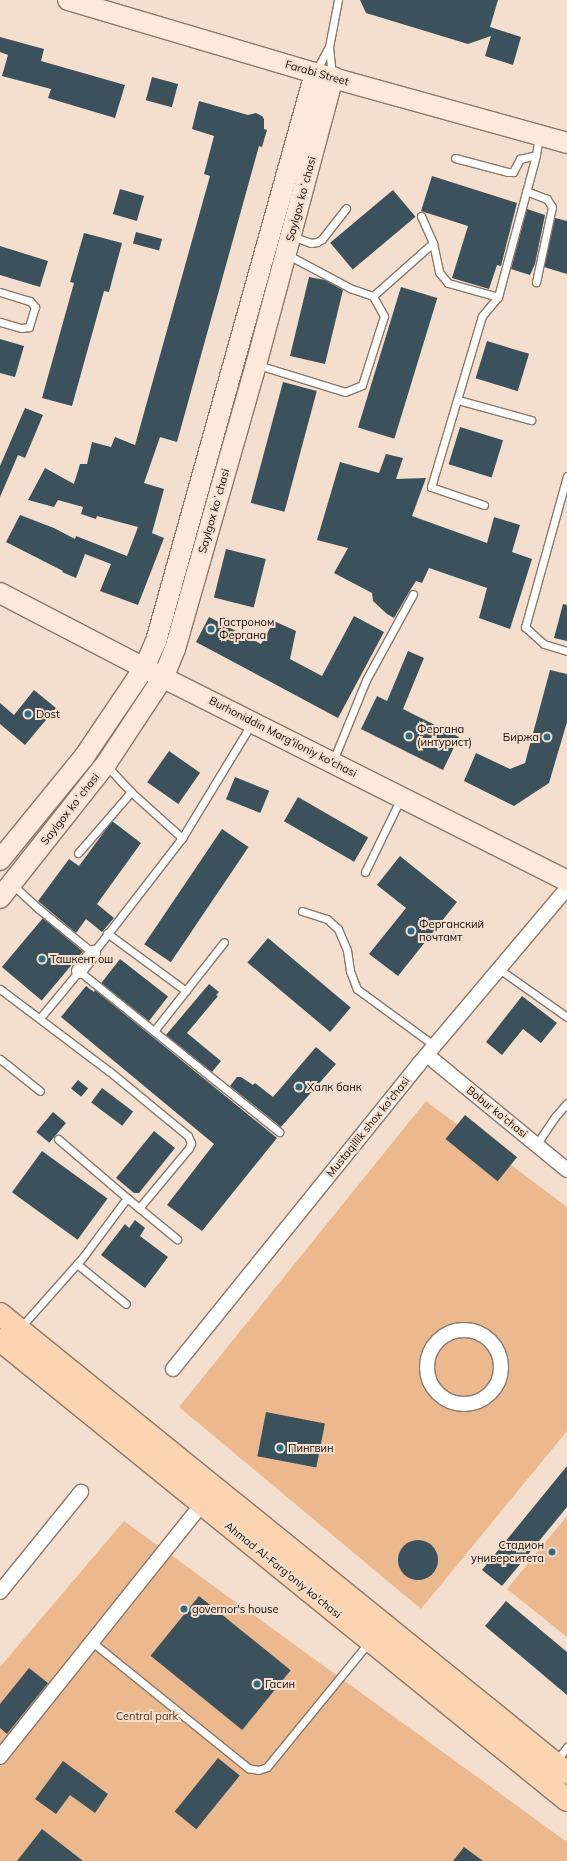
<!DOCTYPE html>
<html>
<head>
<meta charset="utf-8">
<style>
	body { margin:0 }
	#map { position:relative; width:567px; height:1861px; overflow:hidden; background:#f4dfce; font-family:Mulish,sans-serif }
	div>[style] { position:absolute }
	.green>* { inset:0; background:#ecb98f }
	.building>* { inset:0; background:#3b525c; transform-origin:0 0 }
	.round { border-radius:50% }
	.roads { filter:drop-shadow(1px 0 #8b7869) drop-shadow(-1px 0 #8b7869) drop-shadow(0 1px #8b7869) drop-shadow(0 -1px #8b7869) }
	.lane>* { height:7px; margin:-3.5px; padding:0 3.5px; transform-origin:3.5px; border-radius:3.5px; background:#fff }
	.street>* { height:14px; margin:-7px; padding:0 7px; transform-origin:7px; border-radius:7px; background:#fff }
	.street>.ring { margin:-7px; padding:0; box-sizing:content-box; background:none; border:14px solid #fff; border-radius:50% }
	.secondary>* { height:20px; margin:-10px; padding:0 10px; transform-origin:10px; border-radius:10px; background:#fde9d9 }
	.primary>* { height:22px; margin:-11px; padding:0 11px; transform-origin:11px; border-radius:11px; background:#fbd4b2 }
	.dots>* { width:11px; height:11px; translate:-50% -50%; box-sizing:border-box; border:2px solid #f4dfce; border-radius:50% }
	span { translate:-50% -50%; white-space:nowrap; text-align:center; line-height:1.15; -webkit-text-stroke:4px #f4dfce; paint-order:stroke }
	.street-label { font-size:11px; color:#120b06 }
	.poi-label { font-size:11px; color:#120b06 }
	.left { translate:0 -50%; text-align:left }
	.right { translate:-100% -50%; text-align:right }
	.park-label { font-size:11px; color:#543418 }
</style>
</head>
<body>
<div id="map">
	<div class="green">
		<div style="clip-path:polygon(426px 1101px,567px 1207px,567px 1431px,421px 1609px,179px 1407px)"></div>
		<div style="clip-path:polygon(567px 1516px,567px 1637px,507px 1589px)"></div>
		<div style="clip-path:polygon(124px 1521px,567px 1842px,567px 1861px,0 1861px,0 1667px)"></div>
	</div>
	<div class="building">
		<div style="clip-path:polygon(360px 0,498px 0,490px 27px,521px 37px,513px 65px,485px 56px,491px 36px,468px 44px,366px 13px)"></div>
		<div style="clip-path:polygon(0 37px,44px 49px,41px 61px,125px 85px,115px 118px,48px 98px,51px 89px,2px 76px,8px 55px,0 52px)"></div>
		<div style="left:152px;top:77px;width:27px;height:24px;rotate:15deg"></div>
		<div style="clip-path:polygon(199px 101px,248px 115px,256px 113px,262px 116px,264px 119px,264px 129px,267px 130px,262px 147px,259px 146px,177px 442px,160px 437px,144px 483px,164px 489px,152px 533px,164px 538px,138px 605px,100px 591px,111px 564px,85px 554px,76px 578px,62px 572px,63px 571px,6px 542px,20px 515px,54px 528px,75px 539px,76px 536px,127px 556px,138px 527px,97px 516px,96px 519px,81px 514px,83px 507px,58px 500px,54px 507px,28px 500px,45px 468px,74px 484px,80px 464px,87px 464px,92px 442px,111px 447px,115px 437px,135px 445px,210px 176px,204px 174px,214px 136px,192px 129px)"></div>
		<div style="clip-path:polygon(432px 176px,517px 203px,501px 266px,497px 265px,489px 289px,452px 278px,468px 226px,421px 211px)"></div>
		<div style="left:120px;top:189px;width:25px;height:26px;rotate:16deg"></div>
		<div style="left:393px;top:190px;width:35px;height:82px;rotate:50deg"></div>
		<div style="clip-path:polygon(527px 209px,545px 215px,535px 264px,530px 275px,511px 269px)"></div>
		<div style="clip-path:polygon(555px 218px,567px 221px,567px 274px,544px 267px)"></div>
		<div style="left:136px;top:232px;width:27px;height:12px;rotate:15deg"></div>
		<div style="clip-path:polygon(84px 233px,122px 243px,109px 292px,104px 291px,72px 406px,42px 398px,74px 283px,70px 282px)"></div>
		<div style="clip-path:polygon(0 246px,48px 261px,40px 287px,0 275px)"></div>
		<div style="clip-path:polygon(309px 277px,325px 280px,343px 290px,325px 364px,290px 356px)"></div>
		<div style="left:401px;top:287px;width:38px;height:147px;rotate:17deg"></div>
		<div style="clip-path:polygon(0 339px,24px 346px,15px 377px,0 373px)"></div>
		<div style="left:487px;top:341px;width:44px;height:39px;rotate:17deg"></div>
		<div style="left:283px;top:382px;width:35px;height:125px;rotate:15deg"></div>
		<div style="clip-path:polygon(25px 408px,43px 415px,25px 458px,18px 455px,0 497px,0 466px)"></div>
		<div style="left:460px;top:427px;width:45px;height:39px;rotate:17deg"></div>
		<div style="clip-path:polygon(386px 454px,403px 458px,396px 479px,426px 478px,412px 516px,487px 543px,494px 517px,520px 525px,512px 552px,532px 559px,510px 629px,479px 618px,487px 588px,429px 568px,422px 583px,416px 581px,409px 592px,394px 618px,387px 614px,373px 601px,372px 593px,334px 573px,348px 548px,317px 540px,340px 462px,379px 473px)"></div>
		<div style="left:226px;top:549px;width:41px;height:50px;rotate:14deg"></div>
		<div style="clip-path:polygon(563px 604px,567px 605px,567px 641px,554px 638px)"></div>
		<div style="clip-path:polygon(354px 616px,384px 632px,338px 718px,196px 642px,209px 617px,261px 644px,274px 621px,296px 631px,290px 659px,322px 676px)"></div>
		<div style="clip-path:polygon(408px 651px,424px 658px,403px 709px,459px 737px,443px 770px,361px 729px,377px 696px,387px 701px)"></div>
		<div style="clip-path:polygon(550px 670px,567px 674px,567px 722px,549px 783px,514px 806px,464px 781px,476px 753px,510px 769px,525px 763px)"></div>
		<div style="clip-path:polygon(34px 690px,56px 708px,25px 745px,0 724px,0 703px,14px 715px)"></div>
		<div style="left:169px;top:751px;width:38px;height:38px;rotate:35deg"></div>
		<div style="left:235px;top:777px;width:37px;height:24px;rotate:22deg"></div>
		<div style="left:298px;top:797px;width:81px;height:28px;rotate:30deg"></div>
		<div style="clip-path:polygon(112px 821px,141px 843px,97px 904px,114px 918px,102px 932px,86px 919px,76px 933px,38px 901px,69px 859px,79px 866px)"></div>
		<div style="left:222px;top:829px;width:32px;height:139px;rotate:34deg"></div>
		<div style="clip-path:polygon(400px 856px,457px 902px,398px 976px,369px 954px,406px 908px,377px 885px)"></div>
		<div style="left:43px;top:918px;width:52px;height:64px;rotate:40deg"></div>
		<div style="left:268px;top:938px;width:108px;height:32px;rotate:40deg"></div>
		<div style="left:120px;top:959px;width:61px;height:31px;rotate:38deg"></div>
		<div style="clip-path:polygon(209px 984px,219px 992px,216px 995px,218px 996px,187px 1033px,221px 1061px,212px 1072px,166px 1035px)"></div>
		<div style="clip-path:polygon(86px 986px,94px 992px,95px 990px,277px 1138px,202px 1231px,167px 1205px,214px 1144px,61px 1017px)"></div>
		<div style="clip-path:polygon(522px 996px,557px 1023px,541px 1043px,523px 1029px,502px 1055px,486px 1042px)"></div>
		<div style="clip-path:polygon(316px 1047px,336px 1064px,281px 1127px,230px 1086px,237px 1077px,241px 1077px,253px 1085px,255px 1083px,273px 1097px)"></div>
		<div style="left:78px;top:1080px;width:13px;height:11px;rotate:39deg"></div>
		<div style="left:102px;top:1088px;width:39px;height:18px;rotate:37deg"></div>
		<div style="left:53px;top:1112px;width:17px;height:26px;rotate:40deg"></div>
		<div style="left:465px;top:1115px;width:67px;height:31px;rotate:39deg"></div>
		<div style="clip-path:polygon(154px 1131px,175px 1148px,139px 1193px,134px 1193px,116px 1178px)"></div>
		<div style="left:42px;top:1151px;width:81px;height:51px;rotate:36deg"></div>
		<div style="clip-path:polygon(135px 1220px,145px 1228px,140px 1236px,168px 1257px,145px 1288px,101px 1255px,125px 1224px,129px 1228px)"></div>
		<div style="left:266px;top:1412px;width:60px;height:45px;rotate:11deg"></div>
		<div style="clip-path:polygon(567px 1466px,567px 1507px,502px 1586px,482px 1570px)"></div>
		<div class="round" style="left:398px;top:1540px;width:40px;height:40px"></div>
		<div style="left:199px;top:1596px;width:118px;height:77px;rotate:39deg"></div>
		<div style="clip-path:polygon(506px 1601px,567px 1652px,567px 1695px,485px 1626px)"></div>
		<div style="clip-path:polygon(29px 1668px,48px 1683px,7px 1734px,0 1728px,0 1704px)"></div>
		<div style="left:218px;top:1758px;width:28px;height:69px;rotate:39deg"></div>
		<div style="clip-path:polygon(63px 1761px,108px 1794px,95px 1813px,70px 1795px,56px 1814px,35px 1799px)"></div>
		<div style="clip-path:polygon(42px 1829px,83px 1861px,17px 1861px)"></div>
		<div style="clip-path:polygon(464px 1847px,483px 1861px,453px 1861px)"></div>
	</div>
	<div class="roads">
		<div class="lane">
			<div style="left:329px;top:47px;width:28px;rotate:84deg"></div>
			<div style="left:316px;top:71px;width:27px;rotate:-62deg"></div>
			<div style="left:329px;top:47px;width:48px;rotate:-79.2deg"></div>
			<div style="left:455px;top:158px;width:55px;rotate:14.8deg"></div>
			<div style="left:508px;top:172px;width:5px"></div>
			<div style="left:513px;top:172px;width:15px;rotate:-62deg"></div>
			<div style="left:520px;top:159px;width:16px;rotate:-14deg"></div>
			<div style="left:526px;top:191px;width:22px;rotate:21deg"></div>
			<div style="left:547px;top:199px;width:9px;rotate:58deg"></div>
			<div style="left:552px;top:207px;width:77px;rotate:102deg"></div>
			<div style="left:421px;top:216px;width:30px;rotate:66deg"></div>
			<div style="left:433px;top:243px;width:30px;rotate:78deg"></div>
			<div style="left:439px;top:272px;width:14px;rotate:51deg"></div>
			<div style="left:448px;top:283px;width:52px;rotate:15.6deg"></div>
			<div style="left:291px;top:236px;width:21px;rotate:19deg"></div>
			<div style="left:311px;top:243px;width:6px;rotate:-9deg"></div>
			<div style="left:317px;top:242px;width:6px;rotate:-31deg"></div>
			<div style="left:322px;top:239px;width:39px;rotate:-52deg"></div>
			<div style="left:0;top:292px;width:31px;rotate:17deg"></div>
			<div style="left:30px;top:301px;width:8px;rotate:50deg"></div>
			<div style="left:35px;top:307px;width:21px;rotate:107deg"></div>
			<div style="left:29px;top:327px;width:8px;rotate:173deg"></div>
			<div style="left:21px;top:328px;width:22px;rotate:-164deg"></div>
			<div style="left:373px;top:296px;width:80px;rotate:-41.5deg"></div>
			<div style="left:258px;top:365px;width:91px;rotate:17.2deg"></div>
			<div style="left:345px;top:392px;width:18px;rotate:-22deg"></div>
			<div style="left:362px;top:385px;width:72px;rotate:-72.3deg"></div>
			<div style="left:384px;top:316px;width:23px;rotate:-119deg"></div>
			<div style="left:373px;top:296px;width:24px;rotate:-161deg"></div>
			<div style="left:350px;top:288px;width:70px;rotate:-152deg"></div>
			<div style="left:458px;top:400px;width:76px;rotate:15.3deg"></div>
			<div style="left:567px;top:476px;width:157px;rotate:105.5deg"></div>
			<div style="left:525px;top:627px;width:25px;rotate:42deg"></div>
			<div style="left:544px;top:644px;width:24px;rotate:17deg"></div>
			<div style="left:484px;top:505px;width:56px;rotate:-161.2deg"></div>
			<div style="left:431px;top:487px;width:178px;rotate:-73.4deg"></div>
			<div style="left:482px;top:316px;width:25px;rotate:-50deg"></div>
			<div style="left:498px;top:297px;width:147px;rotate:-75deg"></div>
			<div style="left:536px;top:155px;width:18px;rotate:-81deg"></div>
			<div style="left:333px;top:761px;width:87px;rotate:-67.8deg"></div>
			<div style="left:366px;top:680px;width:98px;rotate:-61.3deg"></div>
			<div style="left:131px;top:792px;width:69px;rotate:42deg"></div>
			<div style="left:182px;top:838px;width:135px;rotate:-58.7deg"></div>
			<div style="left:78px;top:853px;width:81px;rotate:-49deg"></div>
			<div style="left:131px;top:792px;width:35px;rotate:-133deg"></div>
			<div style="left:365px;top:872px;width:82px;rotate:-64.1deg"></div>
			<div style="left:13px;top:885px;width:35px;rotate:43deg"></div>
			<div style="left:39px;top:909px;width:70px;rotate:39.2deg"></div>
			<div style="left:93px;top:953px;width:145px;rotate:-52.3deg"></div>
			<div style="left:302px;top:911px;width:26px;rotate:18deg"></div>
			<div style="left:327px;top:919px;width:15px;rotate:42deg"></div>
			<div style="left:338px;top:929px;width:23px;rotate:67deg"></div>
			<div style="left:347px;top:950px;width:21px;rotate:82deg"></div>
			<div style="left:350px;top:971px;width:19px;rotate:69deg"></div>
			<div style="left:357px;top:989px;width:97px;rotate:36.2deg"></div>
			<div style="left:107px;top:933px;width:98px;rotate:36.3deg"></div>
			<div style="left:499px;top:969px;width:83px;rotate:35.2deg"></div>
			<div style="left:0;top:989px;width:136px;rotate:37deg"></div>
			<div style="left:109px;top:1071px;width:102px;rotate:39.4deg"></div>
			<div style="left:188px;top:1136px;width:8px;rotate:67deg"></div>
			<div style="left:191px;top:1143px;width:5px;rotate:112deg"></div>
			<div style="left:189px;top:1148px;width:78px;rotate:129.8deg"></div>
			<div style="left:40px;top:1018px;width:61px;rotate:-50.3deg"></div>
			<div style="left:79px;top:971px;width:257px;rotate:38.8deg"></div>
			<div style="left:154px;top:1031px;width:113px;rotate:-51.8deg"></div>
			<div style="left:0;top:1059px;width:51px;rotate:38.7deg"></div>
			<div style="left:58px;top:1139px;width:91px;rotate:40.5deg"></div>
			<div style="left:536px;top:1145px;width:34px;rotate:-56deg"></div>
			<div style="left:555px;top:1117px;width:18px;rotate:-49deg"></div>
			<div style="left:77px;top:1264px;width:63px;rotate:39.2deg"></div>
			<div style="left:20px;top:1328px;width:95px;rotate:-48.4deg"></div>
			<div style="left:83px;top:1257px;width:74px;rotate:-53.3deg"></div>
			<div style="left:127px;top:1198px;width:65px;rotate:39.4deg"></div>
			<div style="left:92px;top:1642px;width:201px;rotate:38.9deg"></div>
			<div style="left:248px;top:1768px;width:10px;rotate:11deg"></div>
			<div style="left:258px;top:1770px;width:9px;rotate:-18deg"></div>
			<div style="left:267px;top:1767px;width:161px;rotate:-50.8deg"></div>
			<div style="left:556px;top:1761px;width:18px;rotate:-52deg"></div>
		</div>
		<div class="street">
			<div style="left:79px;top:971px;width:23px;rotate:-52deg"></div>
			<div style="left:427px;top:1055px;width:181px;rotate:39.4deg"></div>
			<div class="ring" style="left:427px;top:1330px;width:60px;height:60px"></div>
			<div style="left:173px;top:1369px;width:392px;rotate:-51.1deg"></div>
			<div style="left:419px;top:1064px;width:230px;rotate:-49.9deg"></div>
			<div style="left:0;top:1592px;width:129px;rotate:-51deg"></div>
			<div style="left:0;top:1757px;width:324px;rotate:-51.4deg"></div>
		</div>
		<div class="secondary">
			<div style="left:68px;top:0;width:258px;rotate:16.5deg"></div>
			<div style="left:315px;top:73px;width:262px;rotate:15.5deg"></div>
			<div style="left:0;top:593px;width:162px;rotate:27.5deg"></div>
			<div style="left:144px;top:668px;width:474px;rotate:26.7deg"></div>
			<div style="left:0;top:860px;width:133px;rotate:-50.8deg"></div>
			<div style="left:84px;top:757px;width:107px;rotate:-56deg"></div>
			<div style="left:144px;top:668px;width:30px;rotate:-66deg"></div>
			<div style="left:156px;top:641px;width:590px;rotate:-74.36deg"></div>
			<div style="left:0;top:898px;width:171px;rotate:-51.7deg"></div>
			<div style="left:106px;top:764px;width:105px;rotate:-56.6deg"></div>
			<div style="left:164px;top:676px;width:29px;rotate:-68deg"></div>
			<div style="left:175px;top:649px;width:295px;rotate:-74.1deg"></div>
			<div style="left:256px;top:365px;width:298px;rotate:-75deg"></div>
		</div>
		<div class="primary">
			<div style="left:0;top:1314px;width:729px;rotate:38.99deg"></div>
			<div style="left:0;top:1340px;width:730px;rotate:39.05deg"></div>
		</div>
	</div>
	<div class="dots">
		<div style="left:211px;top:629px;background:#2f6b82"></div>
		<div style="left:28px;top:714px;background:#2f6b82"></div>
		<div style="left:409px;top:736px;background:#2f6b82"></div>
		<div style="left:547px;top:737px;background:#2f6b82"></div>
		<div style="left:411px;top:931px;background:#2f6b82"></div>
		<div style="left:42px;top:959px;background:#2f6b82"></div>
		<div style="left:299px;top:1087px;background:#2f6b82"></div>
		<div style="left:280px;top:1448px;background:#2f6b82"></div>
		<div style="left:552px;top:1552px;background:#2f6b82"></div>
		<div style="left:184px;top:1609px;background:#2f6b82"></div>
		<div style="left:257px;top:1684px;background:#2f6b82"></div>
	</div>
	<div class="street-label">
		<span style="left:317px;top:73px;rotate:16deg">Farabi Street</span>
		<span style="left:301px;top:199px;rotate:-75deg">Saylgox koʻchasi</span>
		<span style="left:214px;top:511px;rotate:-74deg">Saylgox koʻchasi</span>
		<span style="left:283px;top:737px;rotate:27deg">Burhoniddin Marg'iloniy ko'chasi</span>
		<span style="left:70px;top:809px;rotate:-52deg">Saylgox koʻchasi</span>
		<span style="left:497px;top:1112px;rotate:39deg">Bobur ko'chasi</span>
		<span style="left:368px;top:1127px;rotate:-51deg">Mustaqillik shox ko'chasi</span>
		<span style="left:283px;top:1570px;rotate:39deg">Ahmad Al-Farg'oniy ko'chasi</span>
	</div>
	<div class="poi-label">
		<span class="left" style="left:219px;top:629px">Гастроном<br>Фергана</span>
		<span class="left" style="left:36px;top:714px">Dost</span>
		<span class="left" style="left:417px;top:736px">Фергана<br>(интурист)</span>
		<span class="right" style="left:539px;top:737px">Биржа</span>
		<span class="left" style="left:419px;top:931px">Ферганский<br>почтамт</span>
		<span class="left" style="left:50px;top:959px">Ташкент ош</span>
		<span class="left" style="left:307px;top:1087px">Халк банк</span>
		<span class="left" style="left:288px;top:1448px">Пингвин</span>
		<span class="right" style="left:544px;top:1552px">Стадион<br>университета</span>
		<span class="left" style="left:192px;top:1609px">governor's house</span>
		<span class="left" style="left:265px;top:1684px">Гасин</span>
	</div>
	<div class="park-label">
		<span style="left:147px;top:1716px">Central park</span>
	</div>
</div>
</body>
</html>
